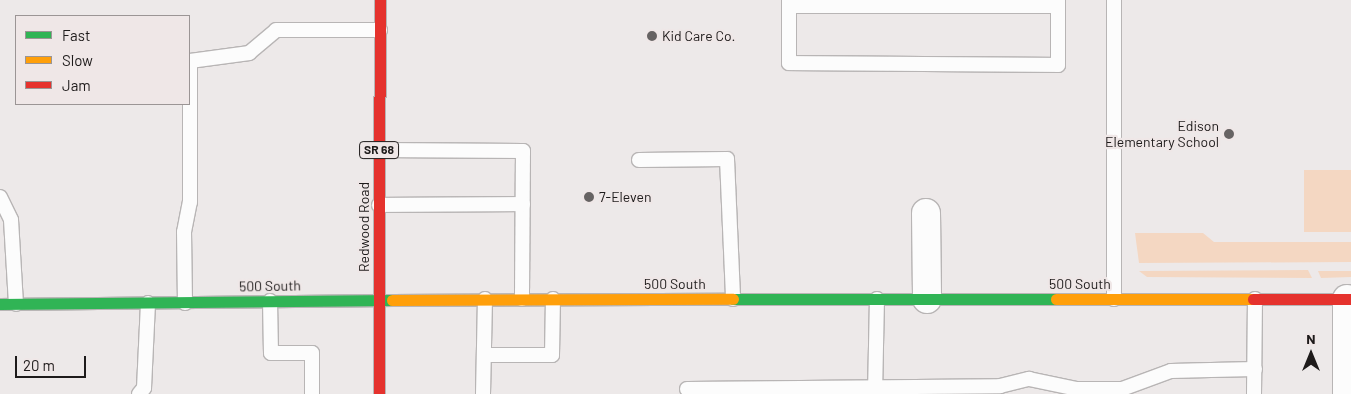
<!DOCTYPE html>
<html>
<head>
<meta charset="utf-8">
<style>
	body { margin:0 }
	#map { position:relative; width:1351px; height:394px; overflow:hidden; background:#ede9e9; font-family:Barlow,sans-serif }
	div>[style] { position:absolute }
	.green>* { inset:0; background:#f4d7c2; transform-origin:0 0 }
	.roads { filter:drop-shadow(1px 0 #b8b5b5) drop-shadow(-1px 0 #b8b5b5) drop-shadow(0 1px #b8b5b5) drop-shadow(0 -1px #b8b5b5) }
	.lane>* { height:14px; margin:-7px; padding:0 7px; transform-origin:7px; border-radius:7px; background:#fcfcfc }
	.street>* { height:28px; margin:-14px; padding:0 14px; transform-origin:14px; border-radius:14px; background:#fcfcfc }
	.fast>* { height:11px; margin:-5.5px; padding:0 5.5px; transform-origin:5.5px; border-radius:5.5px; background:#30b455 }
	.slow>* { height:11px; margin:-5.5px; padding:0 5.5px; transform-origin:5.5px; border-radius:5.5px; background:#ff9f0a }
	.jam>* { height:11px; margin:-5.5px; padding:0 5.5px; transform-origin:5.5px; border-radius:5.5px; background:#e5322d }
	.dots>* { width:14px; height:14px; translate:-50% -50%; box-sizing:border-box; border:2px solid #efe7e7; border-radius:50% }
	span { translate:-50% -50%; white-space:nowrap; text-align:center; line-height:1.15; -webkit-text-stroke:4.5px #efe7e7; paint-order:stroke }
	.shield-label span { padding:1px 4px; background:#efe7e7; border:1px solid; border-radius:4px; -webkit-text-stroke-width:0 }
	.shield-label { font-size:12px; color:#1e1b1b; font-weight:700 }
	.poi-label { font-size:14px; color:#1e1b1b }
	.left { translate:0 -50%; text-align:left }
	.right { translate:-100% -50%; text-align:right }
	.street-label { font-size:14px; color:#1e1b1b }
	.legend { position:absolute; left:15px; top:15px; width:175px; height:90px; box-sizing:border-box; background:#efe7e7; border:1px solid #9b9595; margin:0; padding:6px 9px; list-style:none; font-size:15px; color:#1e1b1b }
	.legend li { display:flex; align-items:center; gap:10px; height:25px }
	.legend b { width:25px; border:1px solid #9b9595 }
	.north { position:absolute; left:1286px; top:329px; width:50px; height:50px; -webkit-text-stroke:4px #efe7e7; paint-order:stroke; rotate:0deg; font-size:14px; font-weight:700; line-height:20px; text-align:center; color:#1e1b1b }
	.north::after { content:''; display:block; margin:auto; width:18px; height:22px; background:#1e1b1b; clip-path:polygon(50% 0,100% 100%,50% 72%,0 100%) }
	.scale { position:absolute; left:15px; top:356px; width:71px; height:22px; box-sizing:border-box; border:2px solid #1e1b1b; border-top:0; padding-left:6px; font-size:15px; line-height:18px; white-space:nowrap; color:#1e1b1b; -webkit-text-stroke:4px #efe7e7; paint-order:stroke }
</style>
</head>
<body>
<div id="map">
	<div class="green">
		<div style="left:1304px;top:170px;width:47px;height:62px"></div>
		<div style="clip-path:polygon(1135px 233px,1203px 233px,1214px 242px,1351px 242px,1351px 262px,1139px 263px)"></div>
		<div style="clip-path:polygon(1308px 270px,1312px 278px,1147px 277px,1139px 271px)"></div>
		<div style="clip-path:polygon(1318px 271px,1351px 271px,1351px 277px,1321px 278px)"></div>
	</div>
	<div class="roads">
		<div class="lane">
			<div style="left:789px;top:0;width:63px;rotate:90deg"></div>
			<div style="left:789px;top:63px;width:269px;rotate:0.4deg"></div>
			<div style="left:1058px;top:65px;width:65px;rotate:-90deg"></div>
			<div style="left:1114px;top:0;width:299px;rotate:90deg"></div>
			<div style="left:789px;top:6px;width:269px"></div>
			<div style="left:379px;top:150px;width:144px;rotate:0.4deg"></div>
			<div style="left:523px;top:151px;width:148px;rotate:90.4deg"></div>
			<div style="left:639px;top:160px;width:88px;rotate:-0.7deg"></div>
			<div style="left:727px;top:159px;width:140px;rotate:87.5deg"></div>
			<div style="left:0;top:197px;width:25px;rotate:64deg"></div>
			<div style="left:11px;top:220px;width:84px;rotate:86.6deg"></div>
			<div style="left:379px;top:205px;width:144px;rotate:-0.4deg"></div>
			<div style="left:270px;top:301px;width:52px;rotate:88.9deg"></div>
			<div style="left:271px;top:353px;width:41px"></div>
			<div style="left:312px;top:353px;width:41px;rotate:90deg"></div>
			<div style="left:185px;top:303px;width:71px;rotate:-90.8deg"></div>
			<div style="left:184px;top:232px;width:31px;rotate:-79deg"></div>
			<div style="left:190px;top:202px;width:141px;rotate:-90deg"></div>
			<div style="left:190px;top:61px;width:60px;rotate:-7.7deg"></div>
			<div style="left:249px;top:53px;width:35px;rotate:-40deg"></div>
			<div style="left:276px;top:30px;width:104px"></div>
			<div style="left:484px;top:355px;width:68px"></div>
			<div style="left:552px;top:355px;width:56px;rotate:-89deg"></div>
			<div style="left:687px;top:389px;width:313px;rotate:-0.5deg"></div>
			<div style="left:1000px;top:386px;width:30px;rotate:-14deg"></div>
			<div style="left:1029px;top:379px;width:49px;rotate:11.8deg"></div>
			<div style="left:1077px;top:389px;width:45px"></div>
			<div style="left:1122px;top:389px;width:52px;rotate:-20.2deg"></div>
			<div style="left:1171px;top:371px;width:84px;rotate:-1.4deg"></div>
			<div style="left:139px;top:394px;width:8px;rotate:-50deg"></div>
			<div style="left:144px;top:388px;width:85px;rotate:-87.3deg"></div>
			<div style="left:483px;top:394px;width:95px;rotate:-88.8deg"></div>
			<div style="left:875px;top:394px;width:95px;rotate:-88.8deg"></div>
			<div style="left:1254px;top:394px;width:95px;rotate:-89.4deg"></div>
		</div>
		<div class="street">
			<div style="left:926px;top:213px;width:86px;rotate:89.3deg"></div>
			<div style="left:1347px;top:299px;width:95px;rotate:90deg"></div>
		</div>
		<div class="fast">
			<div style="left:733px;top:299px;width:323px"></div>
			<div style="left:0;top:304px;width:392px;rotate:-0.6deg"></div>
		</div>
		<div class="slow">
			<div style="left:1056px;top:299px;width:197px"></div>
			<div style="left:392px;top:300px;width:341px;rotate:-0.2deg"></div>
		</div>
		<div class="jam">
			<div style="left:1253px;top:299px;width:98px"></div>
			<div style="left:379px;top:394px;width:394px;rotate:-89.9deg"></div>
		</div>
	</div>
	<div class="dots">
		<div style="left:652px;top:36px;background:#666363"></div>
		<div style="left:1229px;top:134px;background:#666363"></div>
		<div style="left:589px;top:197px;background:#666363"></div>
	</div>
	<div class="shield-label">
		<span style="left:379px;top:150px">SR 68</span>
	</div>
	<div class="poi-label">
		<span class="left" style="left:662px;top:36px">Kid Care Co.</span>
		<span class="right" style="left:1219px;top:134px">Edison<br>Elementary School</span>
		<span class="left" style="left:599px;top:197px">7-Eleven</span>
	</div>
	<div class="street-label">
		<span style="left:364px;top:227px;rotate:-90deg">Redwood Road</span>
		<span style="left:675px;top:284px">500 South</span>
		<span style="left:1080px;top:284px">500 South</span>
		<span style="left:270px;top:286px;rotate:-1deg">500 South</span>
	</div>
	<ul class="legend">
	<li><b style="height:6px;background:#30b455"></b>Fast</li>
	<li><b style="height:6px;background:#ff9f0a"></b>Slow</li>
	<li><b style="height:6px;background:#e5322d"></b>Jam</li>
	</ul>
	<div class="north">N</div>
	<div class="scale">20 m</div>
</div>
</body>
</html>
